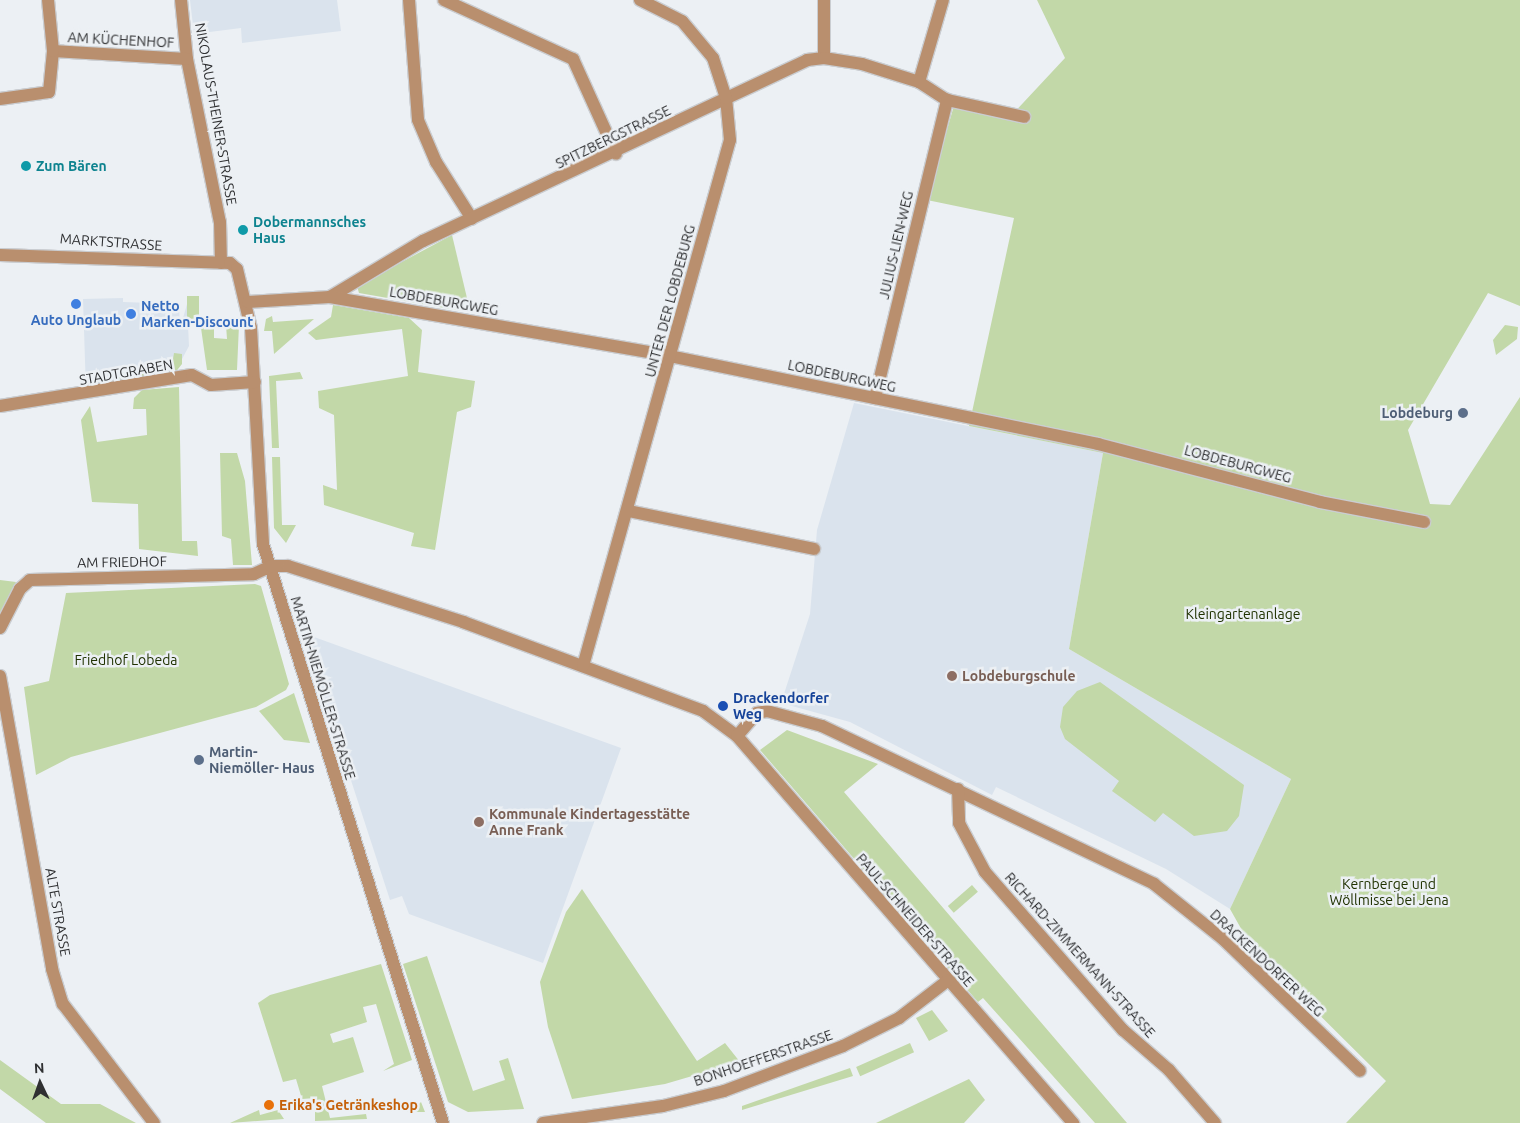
<!DOCTYPE html>
<html>
<head>
<meta charset="utf-8">
<style>
	body { margin:0 }
	#map { position:relative; width:1520px; height:1123px; overflow:hidden; background:#ecf0f4; font-family:Ubuntu,sans-serif }
	div>[style] { position:absolute }
	.built>* { inset:0; background:#dae3ed }
	.green>* { inset:0; background:#c2d8a8; transform-origin:0 0 }
	.roads { filter:drop-shadow(1px 0 #cacdd1) drop-shadow(-1px 0 #cacdd1) drop-shadow(0 1px #cacdd1) drop-shadow(0 -1px #cacdd1) }
	.minor>* { height:12px; margin:-6px; padding:0 6px; transform-origin:6px; border-radius:6px; background:#b98f6e }
	.dots>* { width:14px; height:14px; translate:-50% -50%; box-sizing:border-box; border:2px solid #ecf0f4; border-radius:50% }
	span { translate:-50% -50%; white-space:nowrap; text-align:center; line-height:1.15; -webkit-text-stroke:5px #ecf0f4; paint-order:stroke }
	.street-label { font-size:14px; color:#2f3032 }
	.culture-label { font-size:14px; color:#0d838f; font-weight:700 }
	.left { translate:0 -50%; text-align:left }
	.shop-label { font-size:14px; color:#366cbe; font-weight:700 }
	.service-label { font-size:14px; color:#4e5e75; font-weight:700 }
	.right { translate:-100% -50%; text-align:right }
	.park-label { font-size:14px; color:#203201 }
	.education-label { font-size:14px; color:#785e54; font-weight:700 }
	.transit-label { font-size:14px; color:#164399; font-weight:700 }
	.food-label { font-size:14px; color:#c56008; font-weight:700 }
	.north { position:absolute; left:15px; top:1058px; width:50px; height:50px; -webkit-text-stroke:4px #ecf0f4; paint-order:stroke; rotate:357deg; font-size:14px; font-weight:700; line-height:20px; text-align:center; color:#2f3032 }
	.north::after { content:''; display:block; margin:auto; width:18px; height:22px; background:#2f3032; clip-path:polygon(50% 0,100% 100%,50% 72%,0 100%) }
</style>
</head>
<body>
<div id="map">
	<div class="built">
		<div style="clip-path:polygon(190px 0,337px 0,341px 31px,242px 43px,241px 28px,194px 34px)"></div>
		<div style="clip-path:polygon(123px 298px,123px 302px,179px 304px,180px 329px,187px 304px,189px 346px,174px 374px,86px 392px,83px 299px)"></div>
		<div style="clip-path:polygon(854px 403px,1103px 453px,1069px 649px,1291px 779px,1230px 909px,1166px 869px,996px 787px,992px 795px,850px 722px,781px 703px,810px 614px,817px 530px)"></div>
		<div style="clip-path:polygon(303px 633px,621px 748px,543px 963px,409px 914px,402px 896px,390px 900px)"></div>
	</div>
	<div class="green">
		<div style="clip-path:polygon(1037px 0,1520px 0,1520px 306px,1488px 293px,1408px 430px,1430px 504px,1450px 505px,1520px 397px,1520px 1123px,1346px 1123px,1386px 1081px,1252px 948px,1230px 909px,1291px 779px,1069px 649px,1103px 453px,969px 426px,1014px 218px,927px 200px,955px 102px,1007px 120px,1065px 58px)"></div>
		<div style="clip-path:polygon(452px 235px,467px 298px,462px 311px,359px 293px,357px 286px)"></div>
		<div style="left:187px;top:296px;width:12px;height:24px"></div>
		<div style="clip-path:polygon(333px 305px,409px 318px,422px 330px,418px 372px,475px 381px,471px 407px,457px 412px,435px 550px,411px 546px,414px 533px,324px 505px,323px 485px,337px 490px,334px 415px,319px 408px,318px 391px,408px 376px,402px 329px,316px 340px,308px 333px,331px 317px)"></div>
		<div style="clip-path:polygon(272px 316px,273px 322px,314px 319px,274px 354px,272px 331px,264px 331px,266px 319px)"></div>
		<div style="clip-path:polygon(226px 325px,239px 325px,237px 370px,207px 370px,201px 328px,214px 329px,214px 338px,227px 339px)"></div>
		<div style="clip-path:polygon(1505px 325px,1518px 327px,1517px 339px,1496px 355px,1493px 340px)"></div>
		<div style="clip-path:polygon(174px 353px,182px 354px,182px 364px,174px 374px,114px 379px,113px 373px,171px 371px)"></div>
		<div style="clip-path:polygon(300px 372px,303px 379px,276px 381px,279px 448px,272px 448px,269px 376px)"></div>
		<div style="clip-path:polygon(179px 387px,182px 541px,197px 541px,198px 556px,139px 549px,138px 504px,92px 502px,81px 420px,90px 406px,97px 442px,147px 435px,146px 409px,133px 409px,134px 398px,142px 390px)"></div>
		<div style="clip-path:polygon(220px 453px,237px 453px,245px 481px,252px 565px,233px 565px,231px 539px,222px 536px)"></div>
		<div style="clip-path:polygon(272px 457px,280px 457px,282px 525px,296px 525px,286px 543px,274px 528px)"></div>
		<div style="clip-path:polygon(0 580px,16px 582px,0 616px)"></div>
		<div style="clip-path:polygon(255px 584px,261px 586px,289px 684px,286px 690px,256px 707px,71px 757px,36px 775px,24px 687px,49px 681px,66px 593px)"></div>
		<div style="clip-path:polygon(1100px 682px,1244px 785px,1239px 816px,1227px 831px,1194px 836px,1163px 813px,1155px 822px,1112px 791px,1119px 781px,1065px 739px,1060px 727px,1063px 707px,1077px 691px)"></div>
		<div style="clip-path:polygon(294px 693px,310px 743px,284px 740px,259px 711px)"></div>
		<div style="clip-path:polygon(787px 730px,878px 764px,844px 792px,1127px 1123px,1095px 1123px,983px 998px,978px 1002px,760px 750px)"></div>
		<div style="left:972px;top:885px;width:9px;height:32px;rotate:49deg"></div>
		<div style="clip-path:polygon(582px 889px,697px 1061px,725px 1043px,740px 1062px,665px 1084px,572px 1099px,548px 1027px,540px 982px,566px 912px)"></div>
		<div style="clip-path:polygon(427px 956px,473px 1091px,505px 1080px,499px 1061px,508px 1058px,524px 1109px,468px 1112px,448px 1102px,403px 964px)"></div>
		<div style="clip-path:polygon(381px 964px,412px 1060px,383px 1071px,394px 1064px,376px 1004px,363px 1007px,367px 1022px,330px 1034px,333px 1043px,353px 1037px,364px 1072px,322px 1086px,330px 1118px,366px 1114px,367px 1119px,315px 1121px,315px 1098px,302px 1099px,296px 1079px,283px 1082px,258px 1003px,270px 995px)"></div>
		<div style="clip-path:polygon(932px 1010px,948px 1031px,929px 1041px,916px 1018px)"></div>
		<div style="left:910px;top:1043px;width:10px;height:59px;rotate:66deg"></div>
		<div style="clip-path:polygon(0 1060px,61px 1104px,100px 1104px,136px 1123px,46px 1123px,0 1089px)"></div>
		<div style="clip-path:polygon(850px 1068px,853px 1076px,742px 1110px,742px 1106px)"></div>
		<div style="clip-path:polygon(969px 1079px,985px 1100px,964px 1123px,876px 1123px)"></div>
		<div style="clip-path:polygon(421px 1102px,425px 1112px,377px 1112px,404px 1104px,416px 1107px)"></div>
		<div style="clip-path:polygon(259px 1110px,260px 1115px,278px 1110px,284px 1119px,230px 1123px)"></div>
	</div>
	<div class="roads">
		<div class="minor">
			<div style="left:181px;top:0;width:59px;rotate:84.2deg"></div>
			<div style="left:187px;top:59px;width:166px;rotate:78.6deg"></div>
			<div style="left:220px;top:222px;width:41px;rotate:88.6deg"></div>
			<div style="left:409px;top:0;width:120px;rotate:85.7deg"></div>
			<div style="left:418px;top:120px;width:46px;rotate:66.8deg"></div>
			<div style="left:436px;top:162px;width:67px;rotate:57.7deg"></div>
			<div style="left:444px;top:0;width:142px;rotate:24.6deg"></div>
			<div style="left:573px;top:59px;width:104px;rotate:65.6deg"></div>
			<div style="left:824px;top:0;width:58px;rotate:90deg"></div>
			<div style="left:53px;top:51px;width:134px;rotate:3.4deg"></div>
			<div style="left:919px;top:82px;width:85px;rotate:-73.7deg"></div>
			<div style="left:0;top:99px;width:49px;rotate:-8.1deg"></div>
			<div style="left:49px;top:92px;width:41px;rotate:-84.4deg"></div>
			<div style="left:53px;top:51px;width:51px;rotate:-95.6deg"></div>
			<div style="left:0;top:255px;width:230px;rotate:2deg"></div>
			<div style="left:230px;top:263px;width:9px;rotate:41deg"></div>
			<div style="left:237px;top:269px;width:61px;rotate:76.7deg"></div>
			<div style="left:251px;top:328px;width:216px;rotate:86.8deg"></div>
			<div style="left:263px;top:544px;width:606px;rotate:72.73deg"></div>
			<div style="left:330px;top:297px;width:109px;rotate:-31.1deg"></div>
			<div style="left:423px;top:241px;width:425px;rotate:-25.2deg"></div>
			<div style="left:807px;top:60px;width:17px;rotate:-7deg"></div>
			<div style="left:824px;top:58px;width:38px;rotate:9deg"></div>
			<div style="left:862px;top:64px;width:60px;rotate:17.5deg"></div>
			<div style="left:919px;top:82px;width:33px;rotate:33deg"></div>
			<div style="left:947px;top:100px;width:79px;rotate:12.4deg"></div>
			<div style="left:248px;top:302px;width:82px;rotate:-3.5deg"></div>
			<div style="left:330px;top:297px;width:345px;rotate:9.8deg"></div>
			<div style="left:670px;top:356px;width:437px;rotate:11.6deg"></div>
			<div style="left:1098px;top:444px;width:229px;rotate:14.6deg"></div>
			<div style="left:1320px;top:502px;width:106px;rotate:10.9deg"></div>
			<div style="left:875px;top:398px;width:307px;rotate:-76.4deg"></div>
			<div style="left:0;top:406px;width:194px;rotate:-9.2deg"></div>
			<div style="left:192px;top:375px;width:21px;rotate:28deg"></div>
			<div style="left:211px;top:385px;width:44px;rotate:-3.9deg"></div>
			<div style="left:629px;top:511px;width:189px;rotate:11.6deg"></div>
			<div style="left:0;top:628px;width:44px;rotate:-62.9deg"></div>
			<div style="left:20px;top:589px;width:13px;rotate:-42deg"></div>
			<div style="left:30px;top:580px;width:224px;rotate:-1.5deg"></div>
			<div style="left:254px;top:574px;width:19px;rotate:-25deg"></div>
			<div style="left:271px;top:566px;width:17px"></div>
			<div style="left:288px;top:566px;width:184px;rotate:17.7deg"></div>
			<div style="left:463px;top:622px;width:256px;rotate:20.3deg"></div>
			<div style="left:703px;top:711px;width:42px;rotate:36.3deg"></div>
			<div style="left:737px;top:736px;width:513px;rotate:49.03deg"></div>
			<div style="left:583px;top:666px;width:546px;rotate:-74.39deg"></div>
			<div style="left:730px;top:140px;width:42px;rotate:-95.4deg"></div>
			<div style="left:726px;top:98px;width:42px;rotate:-108deg"></div>
			<div style="left:713px;top:58px;width:48px;rotate:-130deg"></div>
			<div style="left:682px;top:21px;width:47px;rotate:-153.4deg"></div>
			<div style="left:0;top:676px;width:298px;rotate:79.9deg"></div>
			<div style="left:52px;top:969px;width:37px;rotate:73deg"></div>
			<div style="left:63px;top:1004px;width:150px;rotate:52.6deg"></div>
			<div style="left:737px;top:736px;width:30px;rotate:-49deg"></div>
			<div style="left:757px;top:713px;width:10px;rotate:-11deg"></div>
			<div style="left:767px;top:711px;width:57px;rotate:15.3deg"></div>
			<div style="left:822px;top:726px;width:368px;rotate:25.4deg"></div>
			<div style="left:1154px;top:884px;width:88px;rotate:38.6deg"></div>
			<div style="left:1223px;top:939px;width:190px;rotate:43.9deg"></div>
			<div style="left:958px;top:789px;width:34px;rotate:88deg"></div>
			<div style="left:959px;top:823px;width:55px;rotate:62deg"></div>
			<div style="left:985px;top:872px;width:210px;rotate:48.9deg"></div>
			<div style="left:1123px;top:1030px;width:61px;rotate:41deg"></div>
			<div style="left:1169px;top:1070px;width:70px;rotate:49deg"></div>
			<div style="left:543px;top:1123px;width:121px;rotate:-8.1deg"></div>
			<div style="left:663px;top:1106px;width:63px;rotate:-13.8deg"></div>
			<div style="left:724px;top:1091px;width:127px;rotate:-20.7deg"></div>
			<div style="left:843px;top:1046px;width:63px;rotate:-26.6deg"></div>
			<div style="left:899px;top:1018px;width:61px;rotate:-37.6deg"></div>
		</div>
	</div>
	<div class="dots">
		<div style="left:26px;top:166px;background:#0f9aa8"></div>
		<div style="left:243px;top:230px;background:#0f9aa8"></div>
		<div style="left:76px;top:304px;background:#3f7fe0"></div>
		<div style="left:131px;top:314px;background:#3f7fe0"></div>
		<div style="left:1463px;top:413px;background:#5c6f8a"></div>
		<div style="left:952px;top:676px;background:#8d6e63"></div>
		<div style="left:723px;top:706px;background:#1a4fb4"></div>
		<div style="left:199px;top:760px;background:#5c6f8a"></div>
		<div style="left:479px;top:822px;background:#8d6e63"></div>
		<div style="left:269px;top:1105px;background:#e8710a"></div>
	</div>
	<div class="street-label">
		<span style="left:121px;top:40px;rotate:3deg">AM KÜCHENHOF</span>
		<span style="left:216px;top:114px;rotate:80deg">NIKOLAUS-THEINER-STRASSE</span>
		<span style="left:613px;top:137px;rotate:-26deg">SPITZBERGSTRASSE</span>
		<span style="left:111px;top:242px;rotate:4deg">MARKTSTRASSE</span>
		<span style="left:896px;top:245px;rotate:-77deg">JULIUS-LIEN-WEG</span>
		<span style="left:444px;top:301px;rotate:10deg">LOBDEBURGWEG</span>
		<span style="left:670px;top:301px;rotate:-75deg">UNTER DER LOBDEBURG</span>
		<span style="left:126px;top:372px;rotate:-10deg">STADTGRABEN</span>
		<span style="left:842px;top:376px;rotate:12deg">LOBDEBURGWEG</span>
		<span style="left:1238px;top:464px;rotate:15deg">LOBDEBURGWEG</span>
		<span style="left:122px;top:562px;rotate:-1deg">AM FRIEDHOF</span>
		<span style="left:323px;top:688px;rotate:73deg">MARTIN-NIEMÖLLER-STRASSE</span>
		<span style="left:58px;top:912px;rotate:80deg">ALTE STRASSE</span>
		<span style="left:915px;top:920px;rotate:49deg">PAUL-SCHNEIDER-STRASSE</span>
		<span style="left:1080px;top:955px;rotate:48deg">RICHARD-ZIMMERMANN-STRASSE</span>
		<span style="left:1267px;top:963px;rotate:43deg">DRACKENDORFER WEG</span>
		<span style="left:763px;top:1058px;rotate:-19deg">BONHOEFFERSTRASSE</span>
	</div>
	<div class="culture-label">
		<span class="left" style="left:36px;top:166px">Zum Bären</span>
		<span class="left" style="left:253px;top:230px">Dobermannsches<br>Haus</span>
	</div>
	<div class="shop-label">
		<span class="left" style="left:141px;top:314px">Netto<br>Marken-Discount</span>
		<span style="left:76px;top:320px">Auto Unglaub</span>
	</div>
	<div class="service-label">
		<span class="right" style="left:1453px;top:413px">Lobdeburg</span>
		<span class="left" style="left:209px;top:760px">Martin-<br>Niemöller- Haus</span>
	</div>
	<div class="park-label">
		<span style="left:1243px;top:614px">Kleingartenanlage</span>
		<span style="left:126px;top:660px">Friedhof Lobeda</span>
		<span style="left:1389px;top:892px">Kernberge und<br>Wöllmisse bei Jena</span>
	</div>
	<div class="education-label">
		<span class="left" style="left:962px;top:676px">Lobdeburgschule</span>
		<span class="left" style="left:489px;top:822px">Kommunale Kindertagesstätte<br>Anne Frank</span>
	</div>
	<div class="transit-label">
		<span class="left" style="left:733px;top:706px">Drackendorfer<br>Weg</span>
	</div>
	<div class="food-label">
		<span class="left" style="left:279px;top:1105px">Erika's Getränkeshop</span>
	</div>
	<div class="north">N</div>
</div>
</body>
</html>
